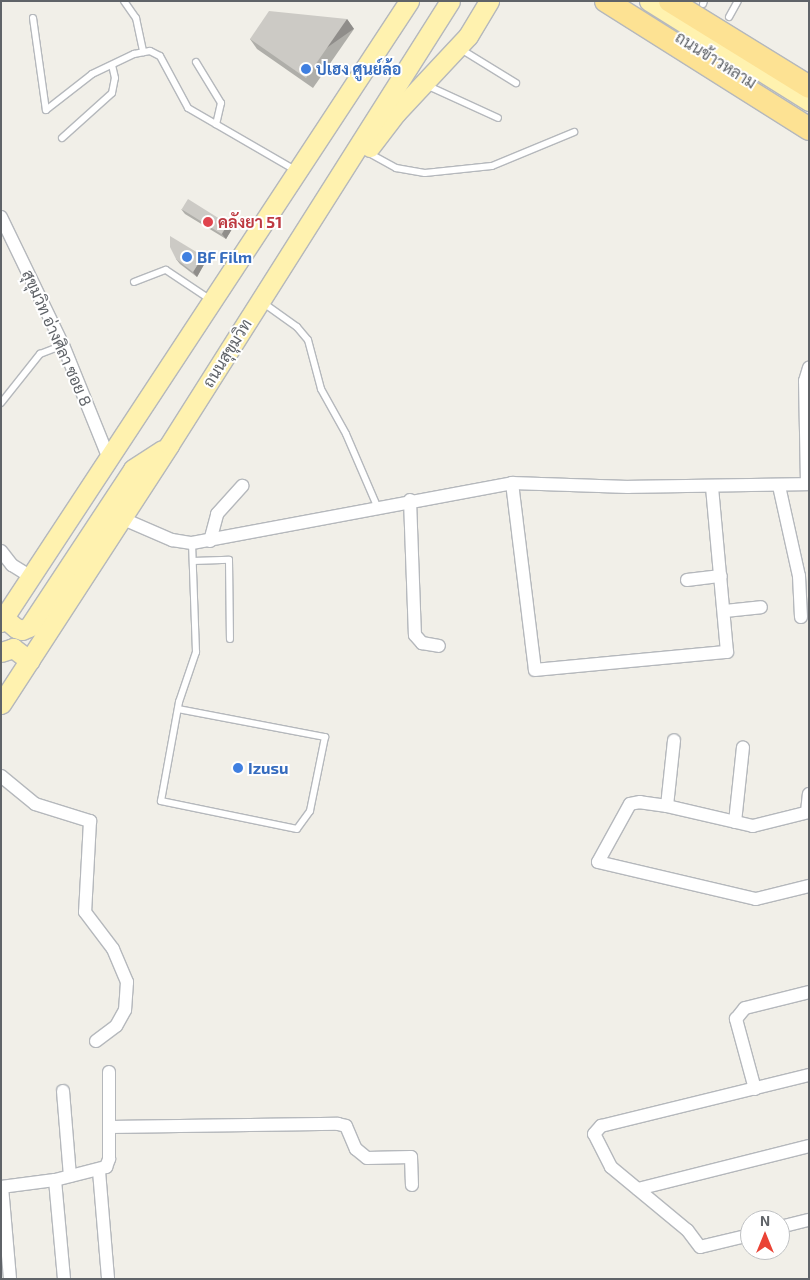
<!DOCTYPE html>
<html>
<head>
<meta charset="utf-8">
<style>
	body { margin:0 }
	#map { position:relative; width:810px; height:1280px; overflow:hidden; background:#f1efe8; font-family:"Exo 2",Sarabun,sans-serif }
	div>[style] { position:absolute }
	.roads { filter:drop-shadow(1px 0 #b5b8bc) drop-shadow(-1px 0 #b5b8bc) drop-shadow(0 1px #b5b8bc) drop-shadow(0 -1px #b5b8bc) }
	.lane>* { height:6px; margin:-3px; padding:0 3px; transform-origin:3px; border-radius:3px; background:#fff }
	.street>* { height:12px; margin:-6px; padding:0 6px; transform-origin:6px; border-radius:6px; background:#fff }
	.primary>* { height:19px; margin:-9.5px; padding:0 9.5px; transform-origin:9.5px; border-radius:9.5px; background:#fff2af }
	.highway>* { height:22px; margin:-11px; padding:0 11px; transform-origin:11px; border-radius:11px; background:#fde293 }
	.wall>* { inset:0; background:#afaea9 }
	.shaded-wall>* { inset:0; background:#8f8d8a; transform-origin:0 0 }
	.building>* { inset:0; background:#cccac5; transform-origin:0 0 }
	.dots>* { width:14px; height:14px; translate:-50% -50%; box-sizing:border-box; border:2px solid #fff; border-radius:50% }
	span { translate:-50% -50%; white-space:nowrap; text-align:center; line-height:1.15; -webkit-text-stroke:4px #fff; paint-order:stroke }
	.street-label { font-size:16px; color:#5f6368 }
	.shop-label { font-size:16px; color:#366cbe; font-weight:700 }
	.left { translate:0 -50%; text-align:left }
	.health-label { font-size:16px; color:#be3a42; font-weight:700 }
	.frame { position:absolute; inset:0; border:2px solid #5f6368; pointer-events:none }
	.north { position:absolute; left:740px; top:1210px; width:50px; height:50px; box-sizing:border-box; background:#fff; border:1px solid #bfc1c3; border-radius:50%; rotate:0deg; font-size:14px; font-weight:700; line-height:20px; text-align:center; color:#5f6368 }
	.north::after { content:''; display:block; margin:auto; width:18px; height:22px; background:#ea4335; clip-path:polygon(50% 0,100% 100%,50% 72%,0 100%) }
</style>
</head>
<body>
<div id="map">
	<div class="roads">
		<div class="lane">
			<div style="left:124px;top:1px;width:21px;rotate:55deg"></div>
			<div style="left:136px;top:18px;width:35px;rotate:78deg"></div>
			<div style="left:703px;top:4px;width:3px;rotate:-72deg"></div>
			<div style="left:729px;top:17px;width:18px;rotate:-61deg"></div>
			<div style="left:33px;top:18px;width:93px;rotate:82deg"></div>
			<div style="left:46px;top:110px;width:58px;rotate:-38deg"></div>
			<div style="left:92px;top:74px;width:47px;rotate:-25.5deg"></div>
			<div style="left:134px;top:54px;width:16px;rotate:-11deg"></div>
			<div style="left:150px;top:51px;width:11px;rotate:27deg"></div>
			<div style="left:160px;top:56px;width:59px;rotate:61.7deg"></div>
			<div style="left:188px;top:108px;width:124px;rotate:30.1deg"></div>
			<div style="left:459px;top:48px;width:67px;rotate:31.6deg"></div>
			<div style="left:196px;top:62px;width:48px;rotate:58.6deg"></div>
			<div style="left:221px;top:103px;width:22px;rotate:103deg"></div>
			<div style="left:426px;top:85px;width:79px;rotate:24.6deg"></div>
			<div style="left:62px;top:138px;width:67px;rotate:-42deg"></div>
			<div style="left:112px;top:93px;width:15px;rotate:-79deg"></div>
			<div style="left:115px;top:78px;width:13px;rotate:-103deg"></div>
			<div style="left:367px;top:152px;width:33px;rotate:29deg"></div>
			<div style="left:396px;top:168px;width:29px;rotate:10deg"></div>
			<div style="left:425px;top:173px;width:67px;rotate:-6deg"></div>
			<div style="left:492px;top:166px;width:89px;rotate:-22.5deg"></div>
			<div style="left:134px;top:282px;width:34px;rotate:-21deg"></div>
			<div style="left:166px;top:270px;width:54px;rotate:33.7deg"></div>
			<div style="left:262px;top:302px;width:43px;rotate:35.5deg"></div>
			<div style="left:297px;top:327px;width:17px;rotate:50deg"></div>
			<div style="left:308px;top:340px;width:51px;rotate:75.1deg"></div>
			<div style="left:321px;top:389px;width:51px;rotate:60.9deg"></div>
			<div style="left:346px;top:434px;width:78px;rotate:66.7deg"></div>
			<div style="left:1px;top:403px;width:63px;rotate:-51.5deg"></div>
			<div style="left:40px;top:354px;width:25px;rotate:-21deg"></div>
			<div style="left:193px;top:561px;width:36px;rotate:-2deg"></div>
			<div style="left:229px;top:560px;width:79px;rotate:89.3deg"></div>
			<div style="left:178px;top:709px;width:150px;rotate:10.8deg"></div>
			<div style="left:325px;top:737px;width:76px;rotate:101.5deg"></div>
			<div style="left:310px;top:811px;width:22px;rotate:126deg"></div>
			<div style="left:297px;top:829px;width:139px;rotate:-168.4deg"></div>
			<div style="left:161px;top:801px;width:101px;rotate:-79.7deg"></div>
			<div style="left:179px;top:702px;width:53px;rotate:-71.2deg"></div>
			<div style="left:196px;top:652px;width:109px;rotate:-92.1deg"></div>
		</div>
		<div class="street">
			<div style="left:1px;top:217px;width:142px;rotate:64.2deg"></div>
			<div style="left:63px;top:345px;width:123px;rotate:68deg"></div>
			<div style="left:512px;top:483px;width:188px;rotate:83deg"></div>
			<div style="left:535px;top:670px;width:193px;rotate:-5.4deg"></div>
			<div style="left:727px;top:652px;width:166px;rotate:-95.2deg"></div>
			<div style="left:807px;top:484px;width:103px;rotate:-91.1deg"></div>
			<div style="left:805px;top:381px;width:14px;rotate:-73deg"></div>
			<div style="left:779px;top:486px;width:92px;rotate:77.5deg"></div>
			<div style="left:799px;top:576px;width:41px;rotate:87.2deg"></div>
			<div style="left:410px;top:500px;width:135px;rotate:87.9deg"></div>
			<div style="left:415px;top:635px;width:11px;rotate:49deg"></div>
			<div style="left:422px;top:643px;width:17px;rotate:10deg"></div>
			<div style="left:121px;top:518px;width:56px;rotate:23.3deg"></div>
			<div style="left:172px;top:540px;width:20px;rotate:9deg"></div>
			<div style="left:192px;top:543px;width:326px;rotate:-10.6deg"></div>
			<div style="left:512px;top:483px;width:116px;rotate:2deg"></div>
			<div style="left:628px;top:487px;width:181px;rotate:-0.9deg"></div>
			<div style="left:210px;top:541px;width:28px;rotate:-75deg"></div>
			<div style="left:217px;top:514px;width:38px;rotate:-48deg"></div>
			<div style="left:1px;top:551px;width:18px;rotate:52deg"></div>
			<div style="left:12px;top:565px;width:22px;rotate:32deg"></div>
			<div style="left:687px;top:580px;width:34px;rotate:-7deg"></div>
			<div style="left:725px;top:611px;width:36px;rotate:-6deg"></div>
			<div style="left:1px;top:776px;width:44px;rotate:39.5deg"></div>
			<div style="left:35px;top:804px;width:58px;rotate:17.2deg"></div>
			<div style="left:90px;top:821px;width:91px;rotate:93.1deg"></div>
			<div style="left:85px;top:912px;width:46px;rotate:52.9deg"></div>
			<div style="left:113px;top:949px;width:36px;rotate:67deg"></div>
			<div style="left:127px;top:982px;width:28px;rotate:94deg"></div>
			<div style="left:125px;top:1010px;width:18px;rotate:119deg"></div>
			<div style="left:116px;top:1026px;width:25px;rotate:143deg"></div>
			<div style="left:667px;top:806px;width:66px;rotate:-83.9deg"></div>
			<div style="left:807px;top:812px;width:18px;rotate:-84deg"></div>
			<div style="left:809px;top:812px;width:58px;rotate:166deg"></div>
			<div style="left:753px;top:826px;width:88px;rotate:-166.9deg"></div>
			<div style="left:667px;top:806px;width:27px;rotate:-172deg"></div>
			<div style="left:640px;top:802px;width:10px;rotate:169deg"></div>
			<div style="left:630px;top:804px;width:66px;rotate:118.9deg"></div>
			<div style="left:598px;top:862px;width:162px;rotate:13.2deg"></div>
			<div style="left:756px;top:899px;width:55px;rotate:-13.8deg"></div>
			<div style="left:735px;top:822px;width:75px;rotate:-83.9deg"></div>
			<div style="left:755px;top:1089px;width:73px;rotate:-105.2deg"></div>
			<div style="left:736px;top:1019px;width:14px;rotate:-51deg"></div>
			<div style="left:745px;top:1008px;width:66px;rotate:-14deg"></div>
			<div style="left:63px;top:1091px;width:85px;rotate:85.3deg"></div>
			<div style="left:109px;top:1127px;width:229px;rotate:-0.8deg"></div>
			<div style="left:338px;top:1124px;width:8px;rotate:14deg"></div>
			<div style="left:346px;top:1126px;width:25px;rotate:67deg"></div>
			<div style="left:356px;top:1149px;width:14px;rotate:39deg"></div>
			<div style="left:367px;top:1158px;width:44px;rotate:-1.3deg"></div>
			<div style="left:411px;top:1157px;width:28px;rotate:88deg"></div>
			<div style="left:99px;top:1171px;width:108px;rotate:85.2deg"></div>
			<div style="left:55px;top:1180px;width:99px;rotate:84.8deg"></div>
			<div style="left:1px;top:1187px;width:54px;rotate:-7.4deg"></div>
			<div style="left:55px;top:1180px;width:53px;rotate:-14.3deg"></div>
			<div style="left:106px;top:1167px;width:9px;rotate:-69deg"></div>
			<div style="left:109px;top:1159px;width:87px;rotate:-90deg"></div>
			<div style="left:2px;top:1187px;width:92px;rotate:85deg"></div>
			<div style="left:638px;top:1189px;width:176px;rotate:-14.1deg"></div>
			<div style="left:780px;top:1227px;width:30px;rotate:-14deg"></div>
			<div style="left:750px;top:1235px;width:51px;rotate:166.5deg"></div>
			<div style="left:700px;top:1247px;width:21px;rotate:-127deg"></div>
			<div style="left:687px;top:1230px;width:99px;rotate:-140.3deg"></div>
			<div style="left:611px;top:1167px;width:37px;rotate:-117deg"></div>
			<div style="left:594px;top:1134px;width:11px;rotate:-49deg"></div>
			<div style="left:601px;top:1126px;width:214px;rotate:-13.8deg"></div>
		</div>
		<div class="primary">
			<div style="left:649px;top:1px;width:189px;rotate:32deg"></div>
			<div style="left:370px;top:147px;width:43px;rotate:-52.6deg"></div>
			<div style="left:396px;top:113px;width:105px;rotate:-46.9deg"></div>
			<div style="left:468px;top:36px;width:41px;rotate:-59deg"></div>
			<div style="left:4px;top:618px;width:16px;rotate:40deg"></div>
			<div style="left:16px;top:628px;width:6px;rotate:18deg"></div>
			<div style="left:22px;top:630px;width:8px;rotate:-23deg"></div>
			<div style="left:29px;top:627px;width:189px;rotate:-56.6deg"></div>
			<div style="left:133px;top:469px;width:35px;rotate:-33deg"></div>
			<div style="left:1px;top:622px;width:743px;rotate:-56.69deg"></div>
			<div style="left:1px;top:652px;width:13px;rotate:-18deg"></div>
			<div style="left:13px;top:648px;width:21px;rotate:37deg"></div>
			<div style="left:1px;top:704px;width:309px;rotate:-57deg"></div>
			<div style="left:169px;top:445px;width:525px;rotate:-57.67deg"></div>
		</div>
		<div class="highway">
			<div style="left:606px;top:1px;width:240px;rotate:32.2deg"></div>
			<div style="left:670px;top:1px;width:163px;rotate:31.7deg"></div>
		</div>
	</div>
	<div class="wall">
		<div style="clip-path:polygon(347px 19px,354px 29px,313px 88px,257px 49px,250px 39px)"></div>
		<div style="clip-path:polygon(181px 209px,232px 229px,226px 239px,185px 214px)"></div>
		<div style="clip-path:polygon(176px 259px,206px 261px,197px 277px,180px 264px)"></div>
	</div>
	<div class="shaded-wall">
		<div style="left:347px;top:19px;width:12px;height:72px;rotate:55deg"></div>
		<div style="clip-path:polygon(228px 224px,232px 229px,226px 239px,222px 234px)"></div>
		<div style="clip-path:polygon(203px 256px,206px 261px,197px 277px,193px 272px)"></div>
	</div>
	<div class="building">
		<div style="clip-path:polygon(269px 11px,347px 19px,306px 78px,250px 39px)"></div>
		<div style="left:188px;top:199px;width:47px;height:12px;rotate:32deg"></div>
		<div style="clip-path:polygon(170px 236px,203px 256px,193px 272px,176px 259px,170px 247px)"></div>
	</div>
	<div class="dots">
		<div style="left:306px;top:69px;background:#3f7fe0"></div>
		<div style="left:208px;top:222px;background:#e0444e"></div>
		<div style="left:187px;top:257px;background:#3f7fe0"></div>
		<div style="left:238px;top:768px;background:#3f7fe0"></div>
	</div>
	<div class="street-label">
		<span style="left:716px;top:60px;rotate:32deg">ถนนข้าวหลาม</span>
		<span style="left:57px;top:338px;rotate:66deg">สุขุมวิท อ่างศิลา ซอย 8</span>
		<span style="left:227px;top:353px;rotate:-58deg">ถนนสุขุมวิท</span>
	</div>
	<div class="shop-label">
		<span class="left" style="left:316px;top:69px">ปเฮง ศูนย์ล้อ</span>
		<span class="left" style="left:197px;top:257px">BF Film</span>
		<span class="left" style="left:248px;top:768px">Izusu</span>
	</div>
	<div class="health-label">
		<span class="left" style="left:218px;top:222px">คลังยา 51</span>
	</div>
	<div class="frame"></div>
	<div class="north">N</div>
</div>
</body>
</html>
